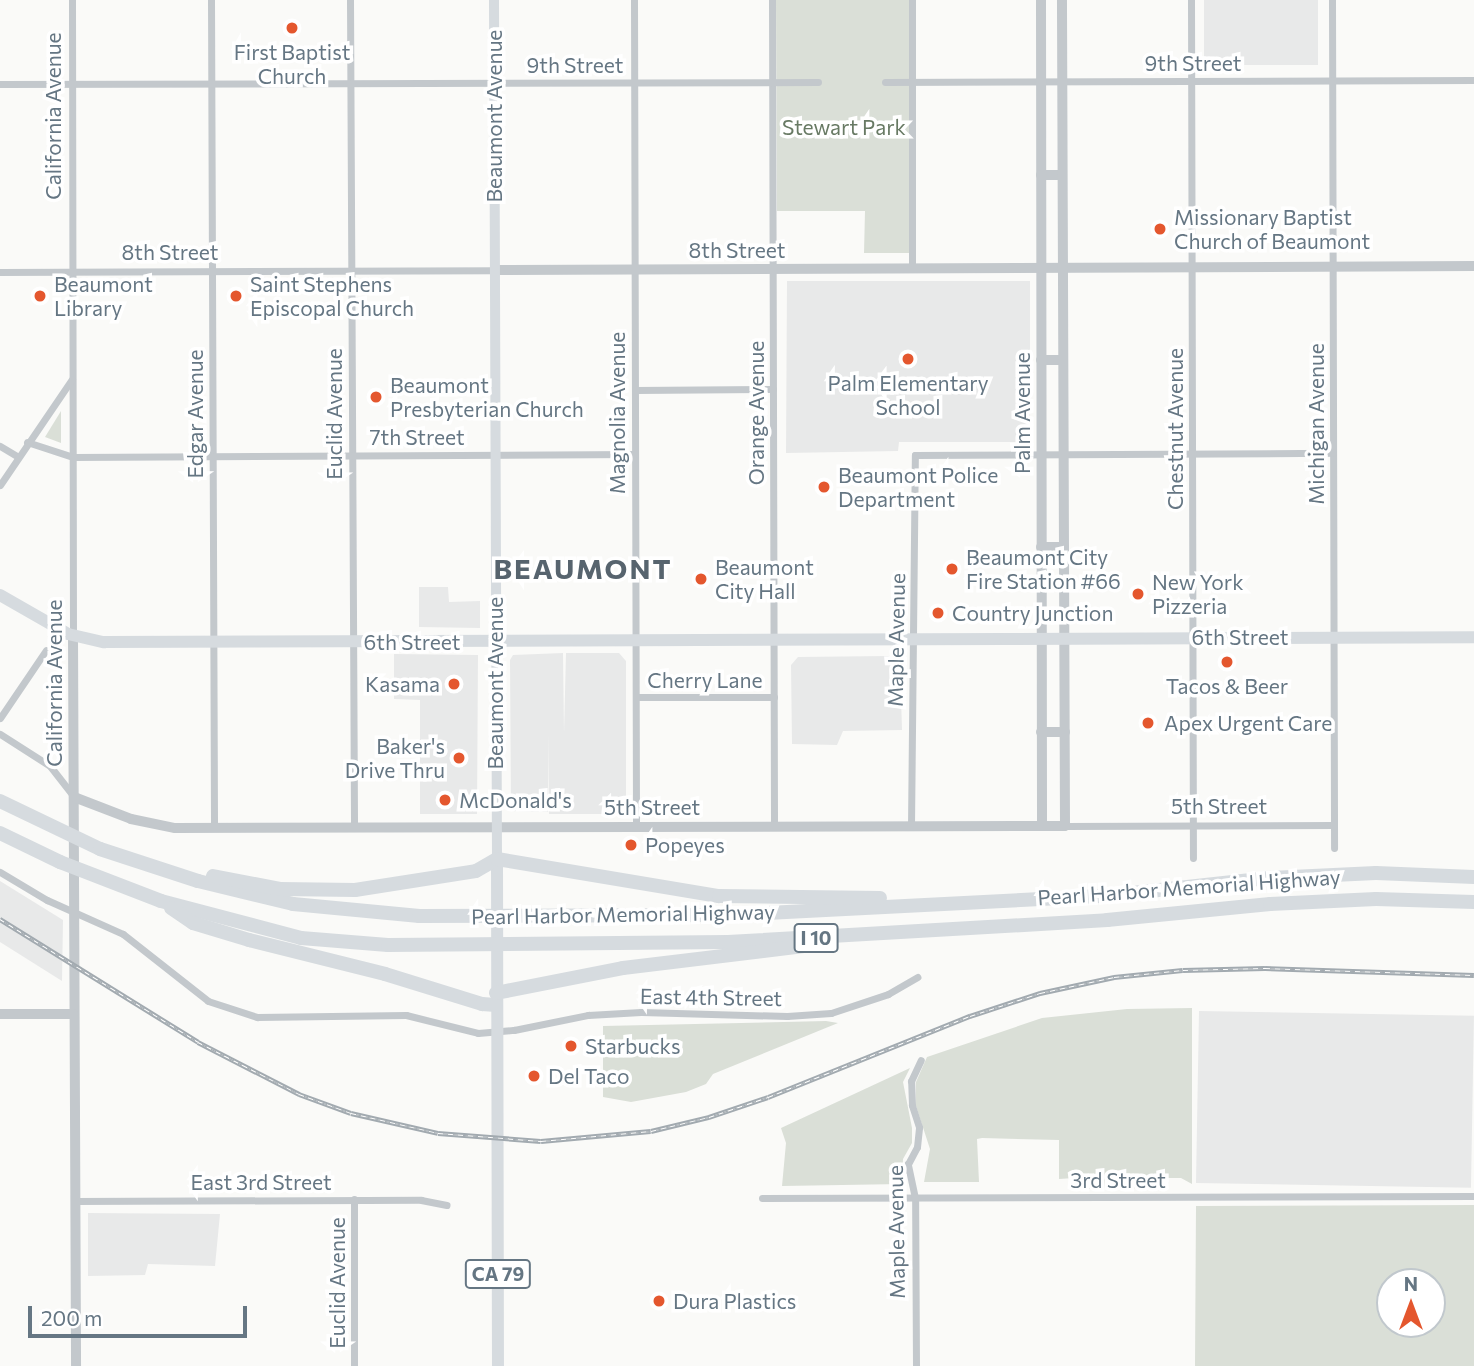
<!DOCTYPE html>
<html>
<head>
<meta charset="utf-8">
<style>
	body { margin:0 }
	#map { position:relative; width:1474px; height:1366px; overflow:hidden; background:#fafaf8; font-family:Commissioner,sans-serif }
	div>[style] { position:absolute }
	.built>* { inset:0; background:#e8e9e9; transform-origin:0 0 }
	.green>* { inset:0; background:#dadfd7 }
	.minor>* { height:7px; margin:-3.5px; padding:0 3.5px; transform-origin:3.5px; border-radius:3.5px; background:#c3c8cc }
	.tertiary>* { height:10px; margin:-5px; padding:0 5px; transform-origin:5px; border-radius:5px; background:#c3c8cc }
	.secondary>* { height:10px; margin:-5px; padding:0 5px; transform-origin:5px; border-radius:5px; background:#d6dbdf }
	.primary>* { height:12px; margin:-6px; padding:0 6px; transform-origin:6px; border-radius:6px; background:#d6dbdf }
	.trunk>* { height:12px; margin:-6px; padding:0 6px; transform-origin:6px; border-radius:6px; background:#d6dbdf }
	.motorway>* { height:14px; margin:-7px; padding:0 7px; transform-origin:7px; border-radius:7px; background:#d6dbdf }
	.rail>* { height:4.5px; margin-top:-2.25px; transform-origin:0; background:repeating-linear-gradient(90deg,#fff 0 5px,#a2aab0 0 10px); box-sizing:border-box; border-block:2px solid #a2aab0 }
	.dots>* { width:19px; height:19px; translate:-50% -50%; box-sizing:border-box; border:4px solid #fff; border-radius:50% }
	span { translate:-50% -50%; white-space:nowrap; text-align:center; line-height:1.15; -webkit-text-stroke:7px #fff; paint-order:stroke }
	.shield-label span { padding:2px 5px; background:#fff; border:2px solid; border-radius:5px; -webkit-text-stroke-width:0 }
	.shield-label { font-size:19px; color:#657683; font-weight:700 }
	.poi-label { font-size:21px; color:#657683 }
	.left { translate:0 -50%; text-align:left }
	.right { translate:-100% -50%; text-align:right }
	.street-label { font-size:21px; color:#657683 }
	.park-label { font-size:21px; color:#687a64 }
	.district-label { font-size:28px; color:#57646e; font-weight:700; letter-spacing:2px }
	.north { position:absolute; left:1376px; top:1268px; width:70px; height:70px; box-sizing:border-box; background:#fff; border:2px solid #c1c8cd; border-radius:50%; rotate:0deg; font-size:19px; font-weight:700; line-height:28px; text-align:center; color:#657683 }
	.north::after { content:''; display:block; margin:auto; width:24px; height:32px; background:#e4572e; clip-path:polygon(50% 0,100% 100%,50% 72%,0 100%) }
	.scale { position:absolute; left:28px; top:1306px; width:219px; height:32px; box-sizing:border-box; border:4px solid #657683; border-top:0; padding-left:9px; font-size:21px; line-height:24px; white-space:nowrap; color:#657683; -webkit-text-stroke:5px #fff; paint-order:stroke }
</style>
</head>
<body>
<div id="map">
	<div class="built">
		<div style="left:1204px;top:0;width:114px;height:65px"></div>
		<div style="clip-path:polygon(787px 281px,1030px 281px,1030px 442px,899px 442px,898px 451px,786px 453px)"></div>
		<div style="clip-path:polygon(419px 587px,448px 587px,449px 602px,480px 601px,480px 628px,419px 627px)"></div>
		<div style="clip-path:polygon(563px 653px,564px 733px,566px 653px,619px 653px,626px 661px,626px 814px,549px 814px,548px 733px,548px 812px,511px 811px,510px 660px,513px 655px)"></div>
		<div style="clip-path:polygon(394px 654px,478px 655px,477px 814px,420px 814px,420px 700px,394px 699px)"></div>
		<div style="clip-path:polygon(888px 656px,900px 663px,902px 730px,843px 731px,837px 745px,792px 744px,791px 665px,798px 657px)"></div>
		<div style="clip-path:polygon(0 881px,63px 920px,62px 981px,0 942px)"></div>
		<div style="left:1199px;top:1011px;width:275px;height:172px;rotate:1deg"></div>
		<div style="clip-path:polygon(88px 1213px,220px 1214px,215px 1266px,148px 1264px,145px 1275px,88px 1276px)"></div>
	</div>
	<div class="green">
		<div style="clip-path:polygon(776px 0,913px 0,910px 253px,864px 253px,865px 211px,777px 211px)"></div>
		<div style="clip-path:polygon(61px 411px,61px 443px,45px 437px)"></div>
		<div style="clip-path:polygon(1192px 1008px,1192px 1184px,1181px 1178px,1163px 1178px,1150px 1188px,1079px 1189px,1074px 1178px,1059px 1179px,1059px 1140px,982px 1138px,977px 1139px,979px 1182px,924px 1182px,930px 1149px,916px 1106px,916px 1082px,927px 1057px,1042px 1018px,1127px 1009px)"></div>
		<div style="clip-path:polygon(826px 1021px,838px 1023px,713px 1074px,706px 1084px,686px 1092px,631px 1102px,603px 1097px,603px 1026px)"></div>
		<div style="clip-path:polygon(910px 1068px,903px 1082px,912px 1128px,912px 1143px,903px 1159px,902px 1184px,782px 1186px,786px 1143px,781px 1128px)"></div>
		<div style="clip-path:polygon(evenodd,1474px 1205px,1474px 1366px,1195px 1366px,1196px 1206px,1474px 1205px,1390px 1282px,1432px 1282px,1432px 1324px,1390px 1324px,1390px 1282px)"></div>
	</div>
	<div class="minor">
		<div style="left:72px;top:0;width:636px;rotate:89.91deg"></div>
		<div style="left:211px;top:0;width:828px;rotate:89.79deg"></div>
		<div style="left:350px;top:0;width:827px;rotate:89.72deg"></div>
		<div style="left:634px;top:0;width:827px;rotate:89.86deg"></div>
		<div style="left:772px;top:0;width:826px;rotate:89.86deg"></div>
		<div style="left:912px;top:0;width:268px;rotate:90deg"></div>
		<div style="left:1191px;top:0;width:858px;rotate:89.87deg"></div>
		<div style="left:1332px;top:0;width:848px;rotate:89.86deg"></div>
		<div style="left:885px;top:82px;width:589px;rotate:-0.19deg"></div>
		<div style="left:0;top:84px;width:818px;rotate:-0.14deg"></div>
		<div style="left:0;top:272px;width:495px;rotate:-0.2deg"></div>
		<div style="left:635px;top:390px;width:138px;rotate:-0.4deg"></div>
		<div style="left:27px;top:442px;width:48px;rotate:18.1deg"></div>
		<div style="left:73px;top:457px;width:562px;rotate:-0.31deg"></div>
		<div style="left:0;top:446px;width:21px;rotate:31deg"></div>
		<div style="left:0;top:485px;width:128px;rotate:-55.8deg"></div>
		<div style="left:636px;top:697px;width:138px"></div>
		<div style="left:0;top:718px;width:82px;rotate:-55.9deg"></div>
		<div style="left:0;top:734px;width:59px;rotate:32.6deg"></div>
		<div style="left:50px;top:766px;width:39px;rotate:52deg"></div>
		<div style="left:911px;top:826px;width:371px;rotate:-89.4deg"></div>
		<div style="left:915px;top:455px;width:418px;rotate:-0.3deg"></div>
		<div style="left:1065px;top:826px;width:269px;rotate:-0.2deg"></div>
		<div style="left:0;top:872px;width:55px;rotate:30.8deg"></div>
		<div style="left:47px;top:900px;width:83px;rotate:24.1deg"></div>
		<div style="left:123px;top:934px;width:108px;rotate:38.2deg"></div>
		<div style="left:208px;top:1001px;width:52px;rotate:18.1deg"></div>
		<div style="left:257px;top:1017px;width:149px;rotate:-0.8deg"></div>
		<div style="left:406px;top:1015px;width:74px;rotate:14deg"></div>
		<div style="left:478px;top:1033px;width:36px;rotate:-5deg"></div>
		<div style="left:514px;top:1030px;width:76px;rotate:-11.5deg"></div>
		<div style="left:588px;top:1015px;width:53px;rotate:-3.2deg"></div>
		<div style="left:641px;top:1012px;width:146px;rotate:1.6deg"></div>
		<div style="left:787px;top:1016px;width:44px;rotate:-3.9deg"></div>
		<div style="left:831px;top:1013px;width:60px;rotate:-18.4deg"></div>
		<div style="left:888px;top:994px;width:34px;rotate:-30deg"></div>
		<div style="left:762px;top:1198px;width:712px;rotate:-0.16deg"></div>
		<div style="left:354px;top:1199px;width:167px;rotate:90deg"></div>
		<div style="left:75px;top:1201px;width:346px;rotate:-0.2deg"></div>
		<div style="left:421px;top:1200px;width:26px;rotate:11deg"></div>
		<div style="left:916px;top:1366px;width:168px;rotate:-90.3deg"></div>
		<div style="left:915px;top:1198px;width:35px;rotate:-102deg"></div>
		<div style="left:908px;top:1164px;width:19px;rotate:-62deg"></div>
		<div style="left:917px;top:1147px;width:20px;rotate:-84deg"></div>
		<div style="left:919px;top:1127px;width:23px;rotate:-108deg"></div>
		<div style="left:912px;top:1105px;width:24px;rotate:-92deg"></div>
		<div style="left:911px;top:1081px;width:23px;rotate:-65deg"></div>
	</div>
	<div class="tertiary">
		<div style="left:1041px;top:0;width:826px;rotate:89.93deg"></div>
		<div style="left:1041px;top:175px;width:21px"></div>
		<div style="left:495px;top:270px;width:979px;rotate:-0.23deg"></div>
		<div style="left:1041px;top:360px;width:22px"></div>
		<div style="left:1041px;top:547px;width:23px"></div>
		<div style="left:73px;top:636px;width:730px;rotate:89.76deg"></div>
		<div style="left:1041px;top:732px;width:24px"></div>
		<div style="left:74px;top:797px;width:61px;rotate:21.1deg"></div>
		<div style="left:131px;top:819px;width:45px;rotate:11.6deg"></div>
		<div style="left:175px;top:828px;width:890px;rotate:-0.13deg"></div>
		<div style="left:1065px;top:826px;width:826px;rotate:-90.21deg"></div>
		<div style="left:0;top:1014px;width:73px"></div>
	</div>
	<div class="secondary">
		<div style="left:494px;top:0;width:859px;rotate:89.8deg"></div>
	</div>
	<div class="primary">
		<div style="left:0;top:595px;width:78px;rotate:29.8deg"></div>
		<div style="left:68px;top:634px;width:37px;rotate:13deg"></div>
		<div style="left:104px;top:642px;width:900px;rotate:-0.19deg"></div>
		<div style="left:1005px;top:639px;width:469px;rotate:-0.2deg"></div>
	</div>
	<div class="trunk">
		<div style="left:497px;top:859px;width:507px;rotate:89.89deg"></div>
	</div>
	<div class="motorway">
		<div style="left:0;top:801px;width:111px;rotate:25.6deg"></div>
		<div style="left:100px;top:849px;width:103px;rotate:18.1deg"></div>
		<div style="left:198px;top:881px;width:98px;rotate:13.6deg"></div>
		<div style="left:293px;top:904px;width:127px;rotate:5.4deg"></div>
		<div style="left:419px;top:916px;width:307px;rotate:-0.2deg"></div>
		<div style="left:726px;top:915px;width:379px;rotate:-2.9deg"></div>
		<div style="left:1105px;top:896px;width:165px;rotate:-6.3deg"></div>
		<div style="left:1269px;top:878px;width:107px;rotate:-2.7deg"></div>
		<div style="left:1376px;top:873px;width:98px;rotate:2.3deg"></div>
		<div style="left:0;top:833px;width:67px;rotate:25.8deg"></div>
		<div style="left:60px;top:862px;width:108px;rotate:21.1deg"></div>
		<div style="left:161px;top:901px;width:145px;rotate:14.8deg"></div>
		<div style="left:301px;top:938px;width:87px;rotate:4.6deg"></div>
		<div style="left:388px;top:945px;width:340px;rotate:-0.5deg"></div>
		<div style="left:728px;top:942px;width:380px;rotate:-3.3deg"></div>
		<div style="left:1107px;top:920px;width:164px;rotate:-5.6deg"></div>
		<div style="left:1270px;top:904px;width:106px;rotate:-2.7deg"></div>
		<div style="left:1376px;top:899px;width:98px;rotate:1.8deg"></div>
		<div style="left:213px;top:876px;width:68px;rotate:11deg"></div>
		<div style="left:280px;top:889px;width:75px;rotate:0.8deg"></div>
		<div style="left:355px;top:890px;width:122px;rotate:-8.9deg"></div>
		<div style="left:476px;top:871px;width:24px;rotate:-30deg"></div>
		<div style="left:497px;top:859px;width:225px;rotate:9.5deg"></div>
		<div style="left:719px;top:896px;width:161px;rotate:0.7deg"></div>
		<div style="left:171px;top:908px;width:27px;rotate:34deg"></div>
		<div style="left:193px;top:923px;width:59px;rotate:16.9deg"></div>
		<div style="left:249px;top:940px;width:140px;rotate:14deg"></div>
		<div style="left:385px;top:974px;width:102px;rotate:17.2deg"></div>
		<div style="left:482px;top:1004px;width:14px;rotate:4deg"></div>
		<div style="left:496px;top:993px;width:129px;rotate:-11.1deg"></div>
		<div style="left:623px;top:968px;width:184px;rotate:-6.9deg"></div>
	</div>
	<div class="rail">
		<div style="left:0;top:919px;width:233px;rotate:31.8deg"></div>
		<div style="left:198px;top:1042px;width:114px;rotate:27.2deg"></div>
		<div style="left:299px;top:1094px;width:55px;rotate:20.1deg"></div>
		<div style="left:351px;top:1113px;width:89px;rotate:12.9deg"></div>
		<div style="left:438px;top:1133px;width:103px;rotate:4.4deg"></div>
		<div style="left:541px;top:1141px;width:110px;rotate:-5.2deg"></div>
		<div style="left:651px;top:1131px;width:60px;rotate:-13.6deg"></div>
		<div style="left:709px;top:1117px;width:62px;rotate:-18.7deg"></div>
		<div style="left:768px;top:1097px;width:218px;rotate:-21.9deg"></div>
		<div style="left:970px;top:1016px;width:74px;rotate:-18.2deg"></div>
		<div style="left:1040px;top:993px;width:76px;rotate:-12.2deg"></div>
		<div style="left:1114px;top:977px;width:69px;rotate:-5.8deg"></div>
		<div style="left:1183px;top:970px;width:82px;rotate:-1.4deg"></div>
		<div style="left:1265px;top:968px;width:209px;rotate:1.9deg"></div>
	</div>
	<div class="dots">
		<div style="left:292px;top:28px;background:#e4572e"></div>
		<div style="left:1160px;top:229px;background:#e4572e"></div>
		<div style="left:40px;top:296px;background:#e4572e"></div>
		<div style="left:236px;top:296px;background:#e4572e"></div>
		<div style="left:908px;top:359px;background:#e4572e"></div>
		<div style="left:376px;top:397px;background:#e4572e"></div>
		<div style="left:824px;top:487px;background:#e4572e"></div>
		<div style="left:952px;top:569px;background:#e4572e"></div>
		<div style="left:701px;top:579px;background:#e4572e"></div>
		<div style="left:1138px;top:594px;background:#e4572e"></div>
		<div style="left:938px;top:613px;background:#e4572e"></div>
		<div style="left:1227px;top:662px;background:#e4572e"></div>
		<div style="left:454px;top:684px;background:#e4572e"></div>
		<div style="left:1148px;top:723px;background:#e4572e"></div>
		<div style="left:459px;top:758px;background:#e4572e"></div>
		<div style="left:445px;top:800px;background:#e4572e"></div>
		<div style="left:631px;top:845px;background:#e4572e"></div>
		<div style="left:571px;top:1046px;background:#e4572e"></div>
		<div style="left:534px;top:1076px;background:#e4572e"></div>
		<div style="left:659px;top:1301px;background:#e4572e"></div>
	</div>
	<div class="shield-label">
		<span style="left:816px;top:938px">I 10</span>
		<span style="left:498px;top:1274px">CA 79</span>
	</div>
	<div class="poi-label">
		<span style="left:292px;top:64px">First Baptist<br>Church</span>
		<span class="left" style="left:1174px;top:229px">Missionary Baptist<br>Church of Beaumont</span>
		<span class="left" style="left:54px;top:296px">Beaumont<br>Library</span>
		<span class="left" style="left:250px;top:296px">Saint Stephens<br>Episcopal Church</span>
		<span style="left:908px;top:395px">Palm Elementary<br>School</span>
		<span class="left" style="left:390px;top:397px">Beaumont<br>Presbyterian Church</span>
		<span class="left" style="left:838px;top:487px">Beaumont Police<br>Department</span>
		<span class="left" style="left:966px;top:569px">Beaumont City<br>Fire Station #66</span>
		<span class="left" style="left:715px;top:579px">Beaumont<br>City Hall</span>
		<span class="left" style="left:1152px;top:594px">New York<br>Pizzeria</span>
		<span class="left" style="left:952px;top:613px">Country Junction</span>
		<span class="right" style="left:440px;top:684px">Kasama</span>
		<span style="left:1227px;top:686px">Tacos &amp; Beer</span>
		<span class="left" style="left:1164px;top:723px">Apex Urgent Care</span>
		<span class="right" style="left:445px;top:758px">Baker's<br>Drive Thru</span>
		<span class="left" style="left:459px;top:800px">McDonald's</span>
		<span class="left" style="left:645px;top:845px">Popeyes</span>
		<span class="left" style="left:585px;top:1046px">Starbucks</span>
		<span class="left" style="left:548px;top:1076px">Del Taco</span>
		<span class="left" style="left:673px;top:1301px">Dura Plastics</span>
	</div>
	<div class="street-label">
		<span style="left:1193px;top:63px">9th Street</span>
		<span style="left:575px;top:65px">9th Street</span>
		<span style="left:53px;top:116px;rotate:-90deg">California Avenue</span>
		<span style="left:494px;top:116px;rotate:-90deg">Beaumont Avenue</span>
		<span style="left:737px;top:250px">8th Street</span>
		<span style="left:170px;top:252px">8th Street</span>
		<span style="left:617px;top:413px;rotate:-90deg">Magnolia Avenue</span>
		<span style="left:756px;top:413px;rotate:-90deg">Orange Avenue</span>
		<span style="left:1022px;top:413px;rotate:-90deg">Palm Avenue</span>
		<span style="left:195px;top:414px;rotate:-90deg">Edgar Avenue</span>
		<span style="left:334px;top:414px;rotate:-90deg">Euclid Avenue</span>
		<span style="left:1316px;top:424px;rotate:-90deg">Michigan Avenue</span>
		<span style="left:1175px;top:429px;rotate:-90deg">Chestnut Avenue</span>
		<span style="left:417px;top:437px">7th Street</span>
		<span style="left:1240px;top:637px">6th Street</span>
		<span style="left:896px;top:640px;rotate:-89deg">Maple Avenue</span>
		<span style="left:412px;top:642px">6th Street</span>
		<span style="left:705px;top:680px">Cherry Lane</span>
		<span style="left:54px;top:683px;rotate:-90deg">California Avenue</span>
		<span style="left:495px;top:683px;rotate:-90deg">Beaumont Avenue</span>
		<span style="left:1219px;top:806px">5th Street</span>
		<span style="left:652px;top:807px">5th Street</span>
		<span style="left:1189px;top:887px;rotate:-4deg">Pearl Harbor Memorial Highway</span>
		<span style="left:623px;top:914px;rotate:-1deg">Pearl Harbor Memorial Highway</span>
		<span style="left:711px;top:997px;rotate:1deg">East 4th Street</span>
		<span style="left:1118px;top:1180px">3rd Street</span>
		<span style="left:261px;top:1182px">East 3rd Street</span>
		<span style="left:896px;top:1232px;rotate:-91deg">Maple Avenue</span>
		<span style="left:337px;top:1283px;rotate:-90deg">Euclid Avenue</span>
	</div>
	<div class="park-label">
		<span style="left:844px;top:127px">Stewart Park</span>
	</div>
	<div class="district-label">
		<span style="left:583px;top:568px">BEAUMONT</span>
	</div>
	<div class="north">N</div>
	<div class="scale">200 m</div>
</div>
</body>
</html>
